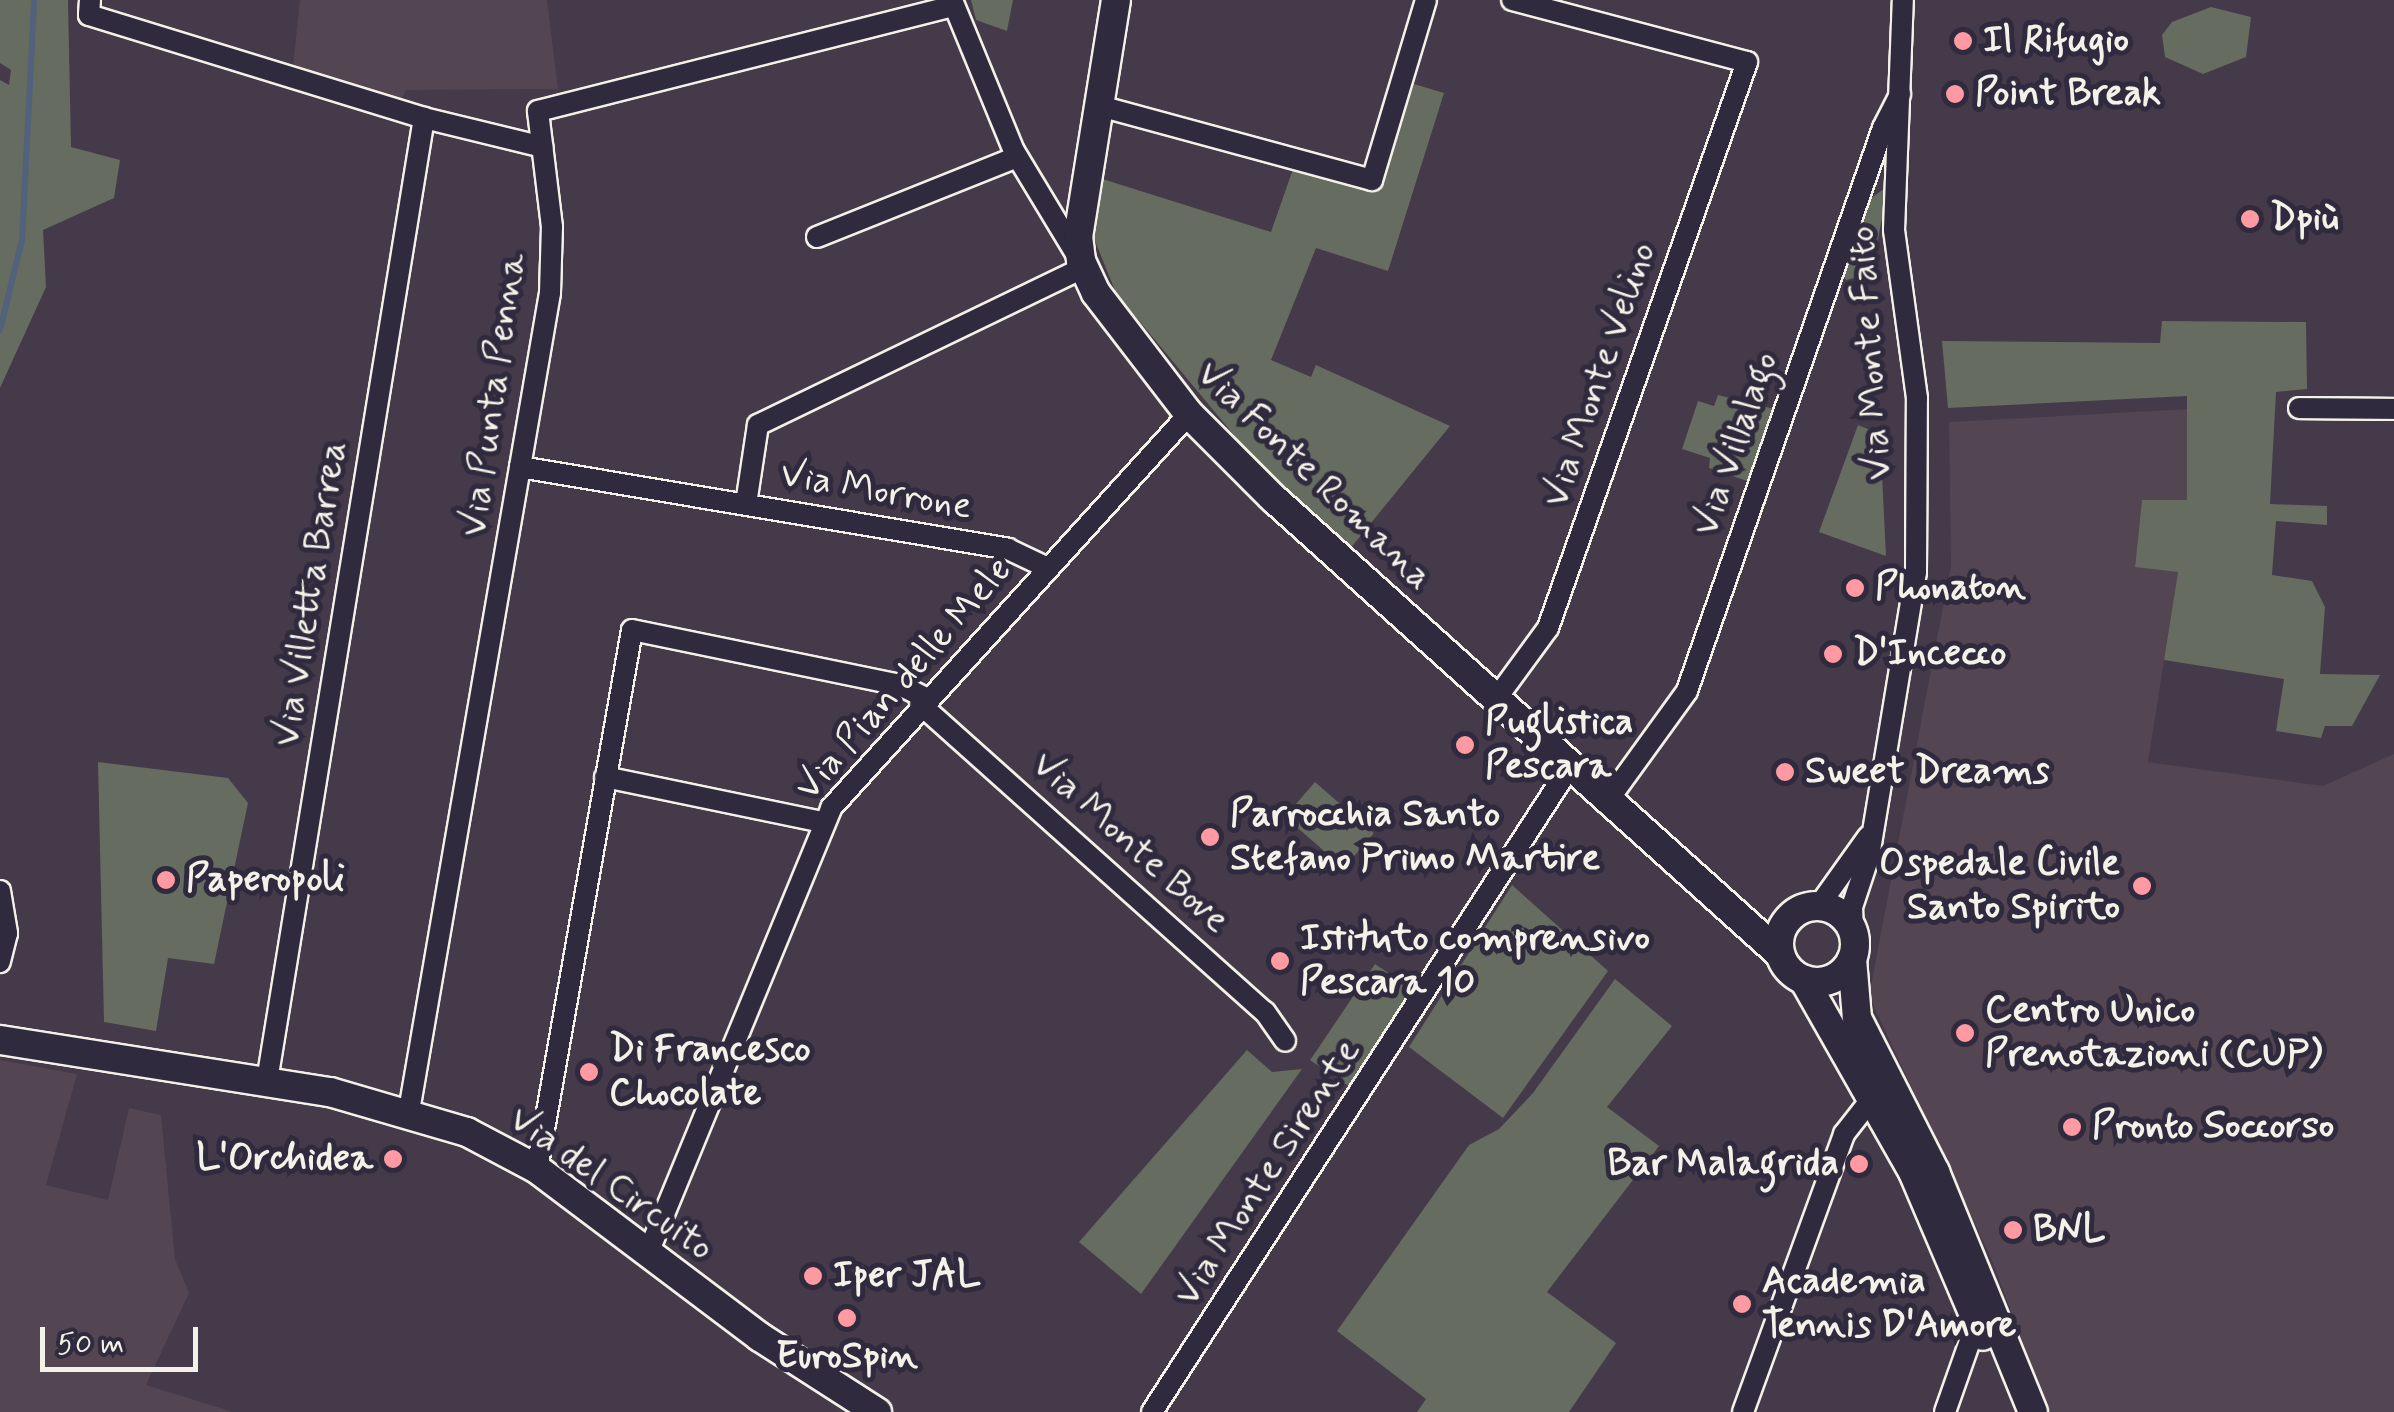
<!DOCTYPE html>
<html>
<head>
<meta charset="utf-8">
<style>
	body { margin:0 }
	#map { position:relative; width:2394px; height:1412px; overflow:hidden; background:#443a49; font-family:Mynerve,sans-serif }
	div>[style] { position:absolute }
	.built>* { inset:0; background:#534551 }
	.green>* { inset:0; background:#666c60; transform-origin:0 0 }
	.stream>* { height:6px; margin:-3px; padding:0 3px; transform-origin:3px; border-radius:3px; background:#52617c }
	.roads { filter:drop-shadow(2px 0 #f4f1e8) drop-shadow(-2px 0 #f4f1e8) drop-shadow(0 2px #f4f1e8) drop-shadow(0 -2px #f4f1e8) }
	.street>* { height:20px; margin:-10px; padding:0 10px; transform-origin:10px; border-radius:10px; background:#2f2a3d }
	.secondary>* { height:28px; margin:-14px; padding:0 14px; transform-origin:14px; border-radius:14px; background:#2f2a3d }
	.secondary>.ring { margin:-14px; padding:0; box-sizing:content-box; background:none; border:28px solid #2f2a3d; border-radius:50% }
	.dots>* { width:28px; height:28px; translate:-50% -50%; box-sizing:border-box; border:5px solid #2f2a3d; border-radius:50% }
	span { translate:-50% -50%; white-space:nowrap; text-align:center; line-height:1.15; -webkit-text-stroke:10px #2f2a3d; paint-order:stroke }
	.poi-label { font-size:38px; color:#f4f1e8; font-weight:700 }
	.left { translate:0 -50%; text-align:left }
	.right { translate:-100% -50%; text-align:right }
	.street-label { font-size:38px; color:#f4f1e8 }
	.scale { position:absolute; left:40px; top:1327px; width:158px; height:45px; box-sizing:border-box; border:5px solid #f4f1e8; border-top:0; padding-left:12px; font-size:30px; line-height:35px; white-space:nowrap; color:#f4f1e8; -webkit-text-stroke:8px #2f2a3d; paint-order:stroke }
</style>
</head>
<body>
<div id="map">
	<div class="built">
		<div style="clip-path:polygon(300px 0,547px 0,558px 89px,406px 90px,400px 101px,292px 76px)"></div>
		<div style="clip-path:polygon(2188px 409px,2187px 500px,2142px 501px,2135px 566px,2178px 572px,2148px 762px,2323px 786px,2394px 754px,2394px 1412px,2049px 1412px,1991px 1258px,1869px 996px,1951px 565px,1949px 422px)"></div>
		<div style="clip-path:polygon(0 1060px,77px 1074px,46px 1185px,108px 1200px,129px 1108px,161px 1115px,175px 1259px,189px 1293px,146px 1385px,233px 1412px,0 1412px)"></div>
	</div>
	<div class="green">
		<div style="clip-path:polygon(0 0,68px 0,71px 147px,120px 160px,114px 198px,43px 230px,46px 287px,0 388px,0 80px,9px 85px,11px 70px,0 63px)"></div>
		<div style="clip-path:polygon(971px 0,1013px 0,1007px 31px,976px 20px)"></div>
		<div style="clip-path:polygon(2211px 7px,2251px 17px,2246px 57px,2203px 74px,2165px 57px,2162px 35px,2172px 22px)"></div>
		<div style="clip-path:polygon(1414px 84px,1444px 93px,1388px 271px,1316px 248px,1271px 360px,1311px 377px,1316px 365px,1450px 426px,1349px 550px,1263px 470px,1116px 293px,1091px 231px,1096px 177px,1271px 232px,1293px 169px,1350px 186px,1384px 173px)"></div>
		<div style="clip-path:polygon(1888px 186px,1873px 266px,1866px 275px,1846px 280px,1841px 272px,1867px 201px)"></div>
		<div style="clip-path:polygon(2162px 321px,2306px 322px,2307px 389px,2276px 392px,2270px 504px,2327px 506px,2327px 525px,2276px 521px,2272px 575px,2312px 581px,2325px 607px,2320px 674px,2380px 675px,2352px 726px,2325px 726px,2321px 738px,2276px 731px,2284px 679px,2164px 660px,2178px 572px,2135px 567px,2142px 500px,2187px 500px,2187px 396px,1948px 408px,1942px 341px,2160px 343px)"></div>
		<div style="clip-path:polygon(1718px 395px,1774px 409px,1750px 482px,1709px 468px,1710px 458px,1682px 449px,1698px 401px,1714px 406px)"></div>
		<div style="clip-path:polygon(1858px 425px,1880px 434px,1886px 556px,1819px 532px)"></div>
		<div style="clip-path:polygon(98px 762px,228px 778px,248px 803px,214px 964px,168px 958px,156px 1031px,104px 1022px)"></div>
		<div style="left:1315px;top:782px;width:78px;height:46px;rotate:41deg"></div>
		<div style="clip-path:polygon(1512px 885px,1608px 971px,1503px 1118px,1409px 1047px)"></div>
		<div style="left:1375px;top:964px;width:57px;height:116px;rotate:34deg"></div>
		<div style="clip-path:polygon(1615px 979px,1672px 1026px,1607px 1107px,1659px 1146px,1547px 1292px,1616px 1343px,1569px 1412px,1417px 1412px,1426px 1399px,1337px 1331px,1469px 1145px,1499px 1129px,1533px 1093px)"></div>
		<div style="clip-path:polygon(1247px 1050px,1272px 1072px,1302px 1069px,1141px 1294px,1079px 1242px)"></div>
	</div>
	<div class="stream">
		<div style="left:0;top:330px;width:93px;rotate:-76.3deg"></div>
		<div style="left:22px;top:240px;width:240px;rotate:-87.1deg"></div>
	</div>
	<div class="roads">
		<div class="street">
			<div style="left:90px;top:0;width:15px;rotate:94deg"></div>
			<div style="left:89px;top:15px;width:350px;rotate:17.1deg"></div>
			<div style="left:424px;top:118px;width:122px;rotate:13.7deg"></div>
			<div style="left:952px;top:0;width:163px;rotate:67.7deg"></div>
			<div style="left:1014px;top:151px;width:124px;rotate:58.9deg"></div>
			<div style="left:1096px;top:105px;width:286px;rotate:15.2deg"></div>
			<div style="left:1372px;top:180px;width:188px;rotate:-73.3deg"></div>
			<div style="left:817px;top:237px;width:215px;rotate:-21.8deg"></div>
			<div style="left:2299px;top:408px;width:95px;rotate:0.6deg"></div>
			<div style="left:520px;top:467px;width:495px;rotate:9.5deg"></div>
			<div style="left:1008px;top:549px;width:44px;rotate:25.4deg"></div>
			<div style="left:746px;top:504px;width:80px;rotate:-81.4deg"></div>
			<div style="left:758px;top:425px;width:361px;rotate:-25.8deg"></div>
			<div style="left:1496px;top:699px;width:88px;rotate:-53.8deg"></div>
			<div style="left:1548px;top:628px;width:600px;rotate:-70.63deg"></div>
			<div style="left:1747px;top:62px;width:243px;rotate:-165.2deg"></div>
			<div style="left:920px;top:704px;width:462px;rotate:41.8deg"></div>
			<div style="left:1265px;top:1012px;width:35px;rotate:55deg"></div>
			<div style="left:605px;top:777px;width:223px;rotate:11.7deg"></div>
			<div style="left:1606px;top:803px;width:138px;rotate:-54.1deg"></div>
			<div style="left:1687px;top:691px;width:596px;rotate:-70.81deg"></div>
			<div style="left:1883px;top:128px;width:38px;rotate:-63deg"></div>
			<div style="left:0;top:891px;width:43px;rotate:80.5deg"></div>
			<div style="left:7px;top:933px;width:30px;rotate:104deg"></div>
			<div style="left:1818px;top:907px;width:86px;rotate:-54.5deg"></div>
			<div style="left:1853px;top:935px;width:28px;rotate:-92deg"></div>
			<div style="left:1852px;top:907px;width:54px;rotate:-71.6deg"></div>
			<div style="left:1869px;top:856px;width:288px;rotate:-80.6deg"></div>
			<div style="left:1916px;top:572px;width:174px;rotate:-89.7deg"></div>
			<div style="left:1917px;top:398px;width:170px;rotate:-97.8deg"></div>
			<div style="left:1894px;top:230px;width:230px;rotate:-87.8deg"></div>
			<div style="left:267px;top:1081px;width:976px;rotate:-80.74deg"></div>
			<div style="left:409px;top:1111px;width:830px;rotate:-80.22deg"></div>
			<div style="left:550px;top:293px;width:66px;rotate:-88.3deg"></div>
			<div style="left:552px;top:227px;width:117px;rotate:-96.9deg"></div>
			<div style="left:538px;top:111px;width:428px;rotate:-14.2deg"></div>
			<div style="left:537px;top:1169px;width:547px;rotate:-80deg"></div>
			<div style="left:632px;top:630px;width:274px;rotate:11.6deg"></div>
			<div style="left:900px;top:685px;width:29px;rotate:27deg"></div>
			<div style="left:648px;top:1253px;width:481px;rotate:-67.6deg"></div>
			<div style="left:831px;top:808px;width:532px;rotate:-47.74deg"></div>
			<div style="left:1152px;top:1412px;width:767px;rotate:-57.08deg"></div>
			<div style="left:1743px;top:1412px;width:296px;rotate:-70deg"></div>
			<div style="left:1844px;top:1134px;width:47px;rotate:-51.9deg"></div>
			<div style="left:1945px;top:1412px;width:75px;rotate:-70.6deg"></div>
			<div style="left:1970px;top:1341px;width:10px;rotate:-37deg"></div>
			<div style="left:1978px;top:1335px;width:7px;rotate:34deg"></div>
		</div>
		<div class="secondary">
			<div style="left:1116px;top:0;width:239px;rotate:99.1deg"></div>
			<div style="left:1078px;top:236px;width:25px;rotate:83deg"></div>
			<div style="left:1081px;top:261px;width:35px;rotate:65deg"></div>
			<div style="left:1096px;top:293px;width:153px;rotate:52.5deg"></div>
			<div style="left:1189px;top:414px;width:119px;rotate:45deg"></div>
			<div style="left:1273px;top:498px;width:682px;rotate:41.97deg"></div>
			<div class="ring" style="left:1779px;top:906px;width:48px;height:48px"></div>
			<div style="left:1852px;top:959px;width:59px;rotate:85.2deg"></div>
			<div style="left:1857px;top:1018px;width:173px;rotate:63.1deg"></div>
			<div style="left:1935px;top:1172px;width:259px;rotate:67.8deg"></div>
			<div style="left:1804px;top:980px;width:221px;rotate:60.4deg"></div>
			<div style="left:1913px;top:1172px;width:178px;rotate:66.9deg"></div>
			<div style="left:0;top:1040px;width:334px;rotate:9deg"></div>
			<div style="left:330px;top:1092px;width:143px;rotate:16.3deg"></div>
			<div style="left:467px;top:1132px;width:79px;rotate:27.9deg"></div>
			<div style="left:537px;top:1169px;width:279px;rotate:37deg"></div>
			<div style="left:760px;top:1337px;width:139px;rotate:32.7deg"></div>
		</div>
	</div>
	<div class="dots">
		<div style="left:1963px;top:41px;background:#ff9aa2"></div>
		<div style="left:1955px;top:94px;background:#ff9aa2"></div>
		<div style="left:2250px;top:219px;background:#ff9aa2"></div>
		<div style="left:1855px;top:588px;background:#ff9aa2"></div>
		<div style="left:1833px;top:654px;background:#ff9aa2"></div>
		<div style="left:1465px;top:745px;background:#ff9aa2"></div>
		<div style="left:1785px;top:772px;background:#ff9aa2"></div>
		<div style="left:1210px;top:837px;background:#ff9aa2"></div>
		<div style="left:166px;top:880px;background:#ff9aa2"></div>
		<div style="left:2142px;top:886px;background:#ff9aa2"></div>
		<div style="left:1280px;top:961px;background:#ff9aa2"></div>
		<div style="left:1965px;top:1033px;background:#ff9aa2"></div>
		<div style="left:589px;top:1072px;background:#ff9aa2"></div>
		<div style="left:2072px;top:1127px;background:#ff9aa2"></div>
		<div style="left:393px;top:1159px;background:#ff9aa2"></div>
		<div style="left:1859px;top:1164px;background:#ff9aa2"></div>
		<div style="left:2013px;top:1230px;background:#ff9aa2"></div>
		<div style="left:813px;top:1276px;background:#ff9aa2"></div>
		<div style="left:1742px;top:1304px;background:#ff9aa2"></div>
		<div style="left:847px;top:1318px;background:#ff9aa2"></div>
	</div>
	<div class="poi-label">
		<span class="left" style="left:1983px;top:41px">Il Rifugio</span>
		<span class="left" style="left:1975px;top:94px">Point Break</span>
		<span class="left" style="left:2270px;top:219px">Dpiù</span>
		<span class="left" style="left:1875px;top:588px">Phonaton</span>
		<span class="left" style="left:1853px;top:654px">D'Incecco</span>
		<span class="left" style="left:1485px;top:745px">Puglistica<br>Pescara</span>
		<span class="left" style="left:1805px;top:772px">Sweet Dreams</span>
		<span class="left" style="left:1230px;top:837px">Parrocchia Santo<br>Stefano Primo Martire</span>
		<span class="right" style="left:2120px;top:886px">Ospedale Civile<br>Santo Spirito</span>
		<span class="left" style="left:186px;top:880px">Paperopoli</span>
		<span class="left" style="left:1300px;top:961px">Istituto comprensivo<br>Pescara 10</span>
		<span class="left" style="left:1985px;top:1033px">Centro Unico<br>Prenotazioni (CUP)</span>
		<span class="left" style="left:609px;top:1072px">Di Francesco<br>Chocolate</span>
		<span class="left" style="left:2092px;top:1127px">Pronto Soccorso</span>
		<span class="right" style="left:373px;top:1159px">L'Orchidea</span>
		<span class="right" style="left:1839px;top:1164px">Bar Malagrida</span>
		<span class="left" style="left:2033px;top:1230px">BNL</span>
		<span class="left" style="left:833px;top:1276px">Iper JAL</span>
		<span class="left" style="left:1762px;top:1304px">Academia<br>Tennis D'Amore</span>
		<span style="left:847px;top:1357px">EuroSpin</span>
	</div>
	<div class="street-label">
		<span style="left:1871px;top:353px;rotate:-94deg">Via Monte Faito</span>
		<span style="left:1600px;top:375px;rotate:-71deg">Via Monte Velino</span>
		<span style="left:494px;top:395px;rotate:-82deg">Via Punta Penna</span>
		<span style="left:1736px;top:444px;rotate:-71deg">Via Villalago</span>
		<span style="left:1314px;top:476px;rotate:44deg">Via Fonte Romana</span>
		<span style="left:876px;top:491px;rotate:10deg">Via Morrone</span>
		<span style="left:311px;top:594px;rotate:-81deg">Via Villetta Barrea</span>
		<span style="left:904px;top:679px;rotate:-49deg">Via Pian delle Mele</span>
		<span style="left:1130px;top:843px;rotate:42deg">Via Monte Bove</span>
		<span style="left:1268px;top:1173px;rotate:-57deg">Via Monte Sirente</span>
		<span style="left:611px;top:1184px;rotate:35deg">Via del Circuito</span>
	</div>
	<div class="scale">50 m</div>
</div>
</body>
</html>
